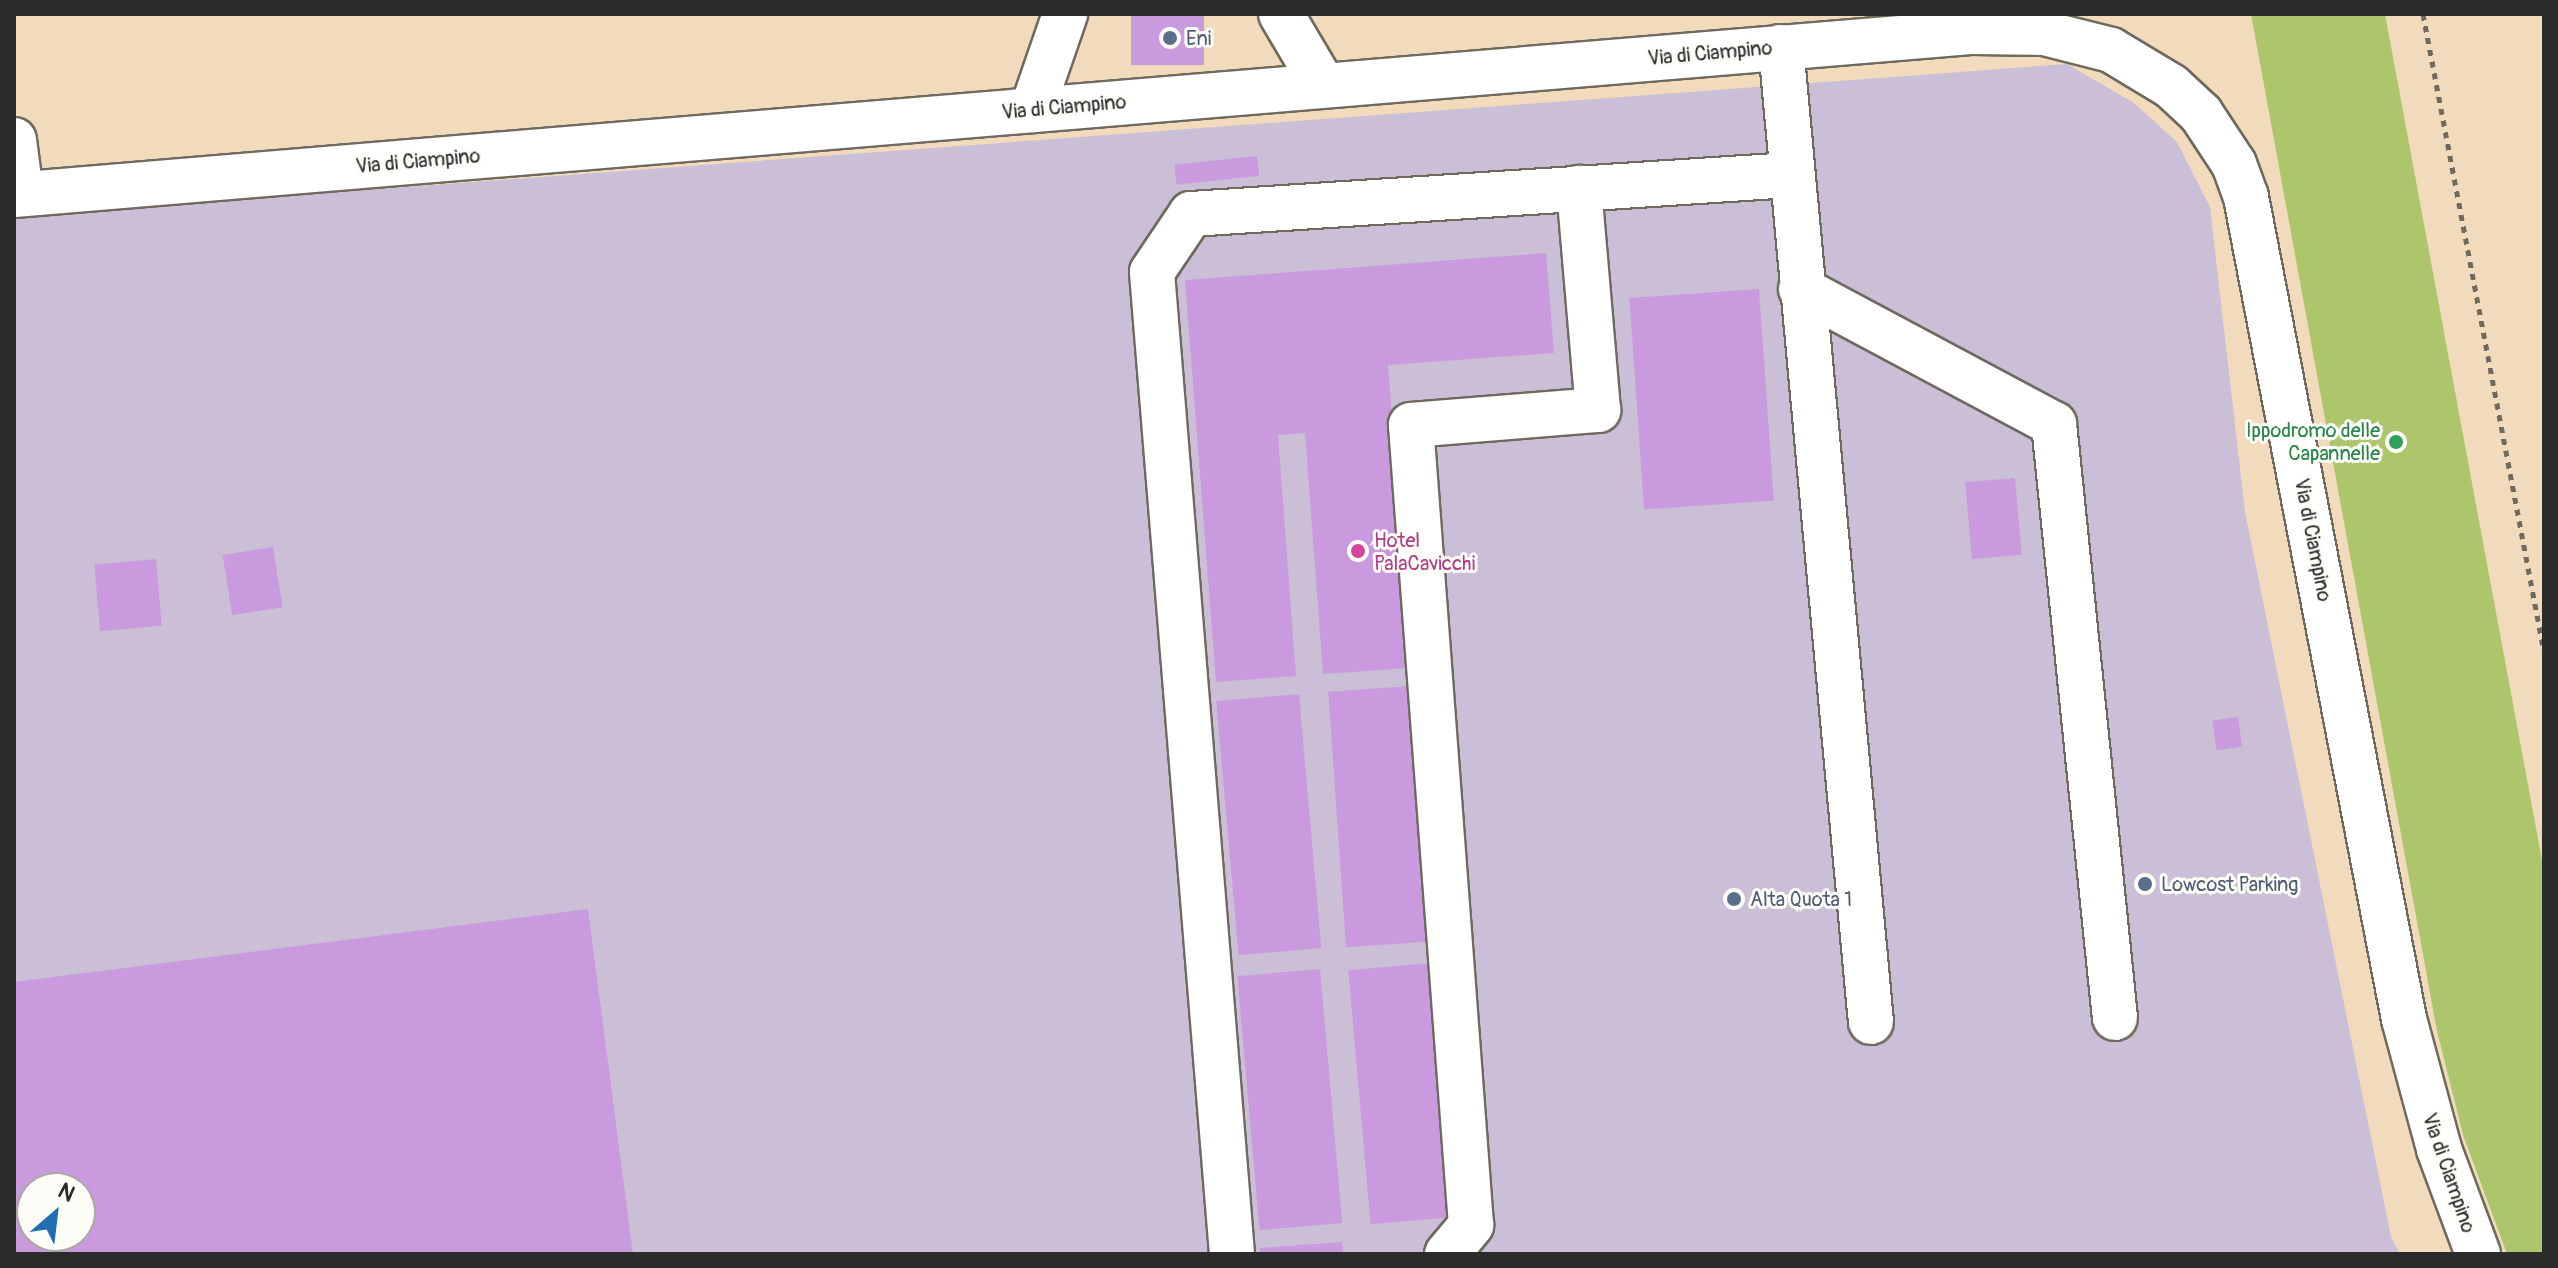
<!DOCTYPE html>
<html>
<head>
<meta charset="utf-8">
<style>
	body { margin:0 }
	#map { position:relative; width:2558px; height:1268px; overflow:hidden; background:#f1dbbc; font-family:Pangolin,sans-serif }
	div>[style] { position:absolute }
	.industrial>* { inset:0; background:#cabfd6 }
	.green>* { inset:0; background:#aec66b }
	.building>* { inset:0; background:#c99bde; transform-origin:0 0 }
	.path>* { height:5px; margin-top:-2.5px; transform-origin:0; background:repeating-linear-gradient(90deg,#70695e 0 6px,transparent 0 12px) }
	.roads { filter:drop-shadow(2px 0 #70695e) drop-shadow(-2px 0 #70695e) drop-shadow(0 2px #70695e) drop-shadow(0 -2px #70695e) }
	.minor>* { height:44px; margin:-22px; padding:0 22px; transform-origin:22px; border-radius:22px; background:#fff }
	.dots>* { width:22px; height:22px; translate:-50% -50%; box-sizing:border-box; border:4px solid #fdfcf7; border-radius:50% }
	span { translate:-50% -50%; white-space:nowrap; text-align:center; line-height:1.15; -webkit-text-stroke:6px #fdfcf7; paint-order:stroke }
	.service-label { font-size:20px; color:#4e5e75 }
	.left { translate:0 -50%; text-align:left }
	.street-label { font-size:20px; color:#2b2b2b }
	.leisure-label { font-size:20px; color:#27864d }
	.right { translate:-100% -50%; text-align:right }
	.hotel-label { font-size:20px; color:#b23c85 }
	.frame { position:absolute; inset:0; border:16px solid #2b2b2b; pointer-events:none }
	.north { position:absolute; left:16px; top:1172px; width:80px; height:80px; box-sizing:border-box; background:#fdfcf7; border:2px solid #a9a8a5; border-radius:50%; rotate:28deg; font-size:22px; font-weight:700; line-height:32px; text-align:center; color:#2b2b2b }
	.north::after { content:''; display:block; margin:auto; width:28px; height:36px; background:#1f6fb2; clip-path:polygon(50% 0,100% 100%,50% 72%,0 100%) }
</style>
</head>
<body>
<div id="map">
	<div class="industrial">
		<div style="clip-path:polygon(evenodd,2067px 64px,2134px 103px,2177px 142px,2210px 207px,2245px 512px,2391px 1237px,2400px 1254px,14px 1254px,14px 216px,2067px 64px,32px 1188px,80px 1188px,80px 1236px,32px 1236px,32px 1188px)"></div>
	</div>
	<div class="green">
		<div style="clip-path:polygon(2251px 14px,2385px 14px,2544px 871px,2544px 1254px,2507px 1254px,2463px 1135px,2437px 1031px)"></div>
	</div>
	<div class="building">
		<div style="left:1131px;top:14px;width:73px;height:51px"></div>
		<div style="left:1257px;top:156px;width:20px;height:83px;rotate:84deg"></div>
		<div style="clip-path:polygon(1546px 253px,1554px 353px,1388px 365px,1411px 668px,1323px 674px,1305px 433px,1278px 435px,1296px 676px,1216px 682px,1185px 280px)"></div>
		<div style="left:1759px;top:289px;width:212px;height:130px;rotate:86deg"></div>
		<div style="left:2015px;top:478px;width:77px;height:50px;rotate:85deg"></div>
		<div style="left:273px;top:547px;width:61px;height:51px;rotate:81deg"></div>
		<div style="left:156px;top:559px;width:67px;height:62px;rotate:85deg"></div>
		<div style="left:1411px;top:686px;width:256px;height:83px;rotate:86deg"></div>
		<div style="left:1299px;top:694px;width:255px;height:83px;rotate:85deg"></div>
		<div style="left:2238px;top:717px;width:30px;height:26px;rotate:82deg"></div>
		<div style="clip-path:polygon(evenodd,588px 909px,633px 1254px,14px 1254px,14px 982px,588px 909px,32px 1188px,80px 1188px,80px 1236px,32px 1236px,32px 1188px)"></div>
		<div style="left:1431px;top:963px;width:255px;height:83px;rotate:85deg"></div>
		<div style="left:1320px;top:969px;width:255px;height:83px;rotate:85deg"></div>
		<div style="clip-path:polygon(1342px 1242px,1343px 1254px,1260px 1254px,1260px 1248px)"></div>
	</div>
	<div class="path">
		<div style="left:2423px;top:14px;width:649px;rotate:79.26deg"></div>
	</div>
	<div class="roads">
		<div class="minor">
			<div style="left:1281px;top:14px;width:82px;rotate:59.4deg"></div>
			<div style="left:1781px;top:47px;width:979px;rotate:84.73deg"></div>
			<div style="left:1032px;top:110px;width:102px;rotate:-71deg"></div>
			<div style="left:14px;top:140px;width:54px;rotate:82.6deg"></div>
			<div style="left:14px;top:195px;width:1966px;rotate:-4.76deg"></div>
			<div style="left:1973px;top:32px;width:71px;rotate:0.8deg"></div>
			<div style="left:2044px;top:33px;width:69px;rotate:14.2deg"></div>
			<div style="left:2111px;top:50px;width:70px;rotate:31deg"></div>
			<div style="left:2171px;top:86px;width:41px;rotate:43deg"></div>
			<div style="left:2201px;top:114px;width:60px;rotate:56.6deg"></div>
			<div style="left:2234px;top:164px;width:35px;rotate:70deg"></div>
			<div style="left:2246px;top:197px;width:837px;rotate:79.12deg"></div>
			<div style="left:2404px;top:1019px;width:135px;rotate:74.9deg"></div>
			<div style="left:2439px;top:1149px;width:112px;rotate:69.6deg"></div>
			<div style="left:1801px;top:289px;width:287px;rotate:28.1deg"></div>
			<div style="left:2054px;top:424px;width:597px;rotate:84.14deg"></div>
			<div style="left:1232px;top:1254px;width:985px;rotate:-94.66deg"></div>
			<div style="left:1152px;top:272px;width:70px;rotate:-56.1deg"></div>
			<div style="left:1191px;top:214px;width:601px;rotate:-3.72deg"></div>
			<div style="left:1447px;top:1254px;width:38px;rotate:-50deg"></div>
			<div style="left:1471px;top:1225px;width:802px;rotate:-94.29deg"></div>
			<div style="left:1411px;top:425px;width:188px;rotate:-4.6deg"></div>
			<div style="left:1598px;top:410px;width:223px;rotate:-94.9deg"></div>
		</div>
	</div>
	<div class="dots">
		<div style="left:1170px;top:38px;background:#5c6f8a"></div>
		<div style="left:2396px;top:442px;background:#2e9e5b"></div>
		<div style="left:1358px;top:551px;background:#d1479c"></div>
		<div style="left:2145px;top:884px;background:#5c6f8a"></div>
		<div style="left:1734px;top:899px;background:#5c6f8a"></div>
	</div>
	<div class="service-label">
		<span class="left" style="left:1186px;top:38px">Eni</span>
		<span class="left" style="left:2161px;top:884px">Lowcost Parking</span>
		<span class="left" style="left:1750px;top:899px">Alta Quota 1</span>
	</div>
	<div class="street-label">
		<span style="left:1710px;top:53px;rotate:-5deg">Via di Ciampino</span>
		<span style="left:1064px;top:107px;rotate:-5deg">Via di Ciampino</span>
		<span style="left:418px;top:161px;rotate:-5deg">Via di Ciampino</span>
		<span style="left:2313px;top:540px;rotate:79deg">Via di Ciampino</span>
		<span style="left:2449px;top:1173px;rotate:71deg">Via di Ciampino</span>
	</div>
	<div class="leisure-label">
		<span class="right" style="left:2380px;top:442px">Ippodromo delle<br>Capannelle</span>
	</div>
	<div class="hotel-label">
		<span class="left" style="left:1374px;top:552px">Hotel<br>PalaCavicchi</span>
	</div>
	<div class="frame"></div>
	<div class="north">N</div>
</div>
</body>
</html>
